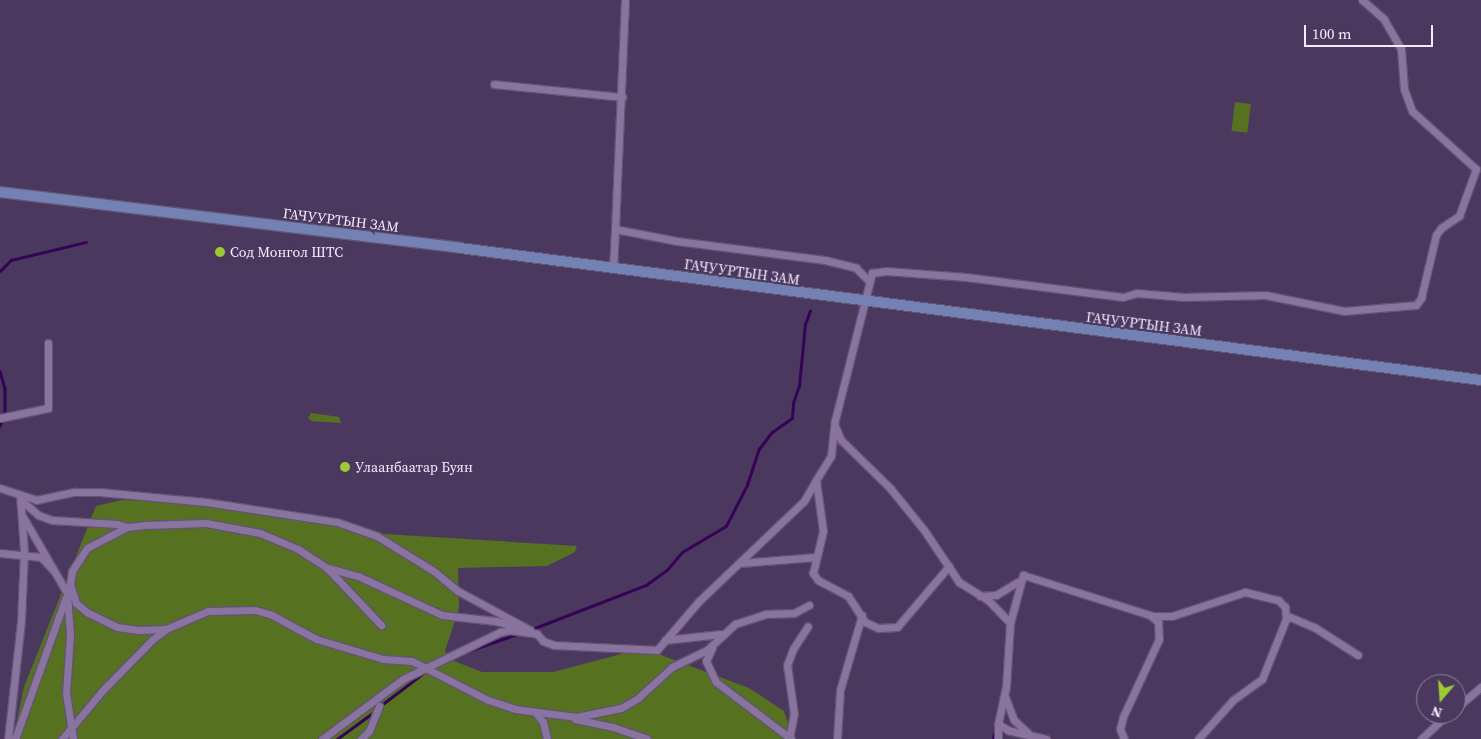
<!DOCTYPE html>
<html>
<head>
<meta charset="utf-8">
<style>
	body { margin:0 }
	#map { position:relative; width:1481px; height:739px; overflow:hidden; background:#4b385f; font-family:"Source Serif 4",serif }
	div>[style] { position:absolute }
	.green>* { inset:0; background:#56711f; transform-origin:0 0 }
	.stream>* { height:2.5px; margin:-1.25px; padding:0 1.25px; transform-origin:1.25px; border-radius:1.25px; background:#350355 }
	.roads { filter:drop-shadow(1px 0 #635374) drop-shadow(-1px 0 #635374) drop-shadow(0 1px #635374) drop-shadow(0 -1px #635374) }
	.minor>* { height:7px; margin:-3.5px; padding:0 3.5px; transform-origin:3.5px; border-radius:3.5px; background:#8974a0 }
	.secondary>* { height:10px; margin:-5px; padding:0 5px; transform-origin:5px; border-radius:5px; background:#7481b5 }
	.dots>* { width:14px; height:14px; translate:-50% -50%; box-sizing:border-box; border:2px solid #4b385f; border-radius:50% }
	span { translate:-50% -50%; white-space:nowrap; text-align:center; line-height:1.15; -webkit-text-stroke:4px #4b385f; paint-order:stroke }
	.street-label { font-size:14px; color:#f3ebfe }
	.poi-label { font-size:14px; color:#f3ebfe }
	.left { translate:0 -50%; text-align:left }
	.north { position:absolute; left:1416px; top:674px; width:50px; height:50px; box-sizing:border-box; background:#4b385f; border:1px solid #8e809f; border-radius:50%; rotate:198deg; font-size:14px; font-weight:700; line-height:20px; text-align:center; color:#f3ebfe }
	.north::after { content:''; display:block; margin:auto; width:18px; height:22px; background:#9bcb33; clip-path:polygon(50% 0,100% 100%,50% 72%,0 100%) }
	.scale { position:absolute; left:1304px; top:25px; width:129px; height:22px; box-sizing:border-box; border:2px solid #f3ebfe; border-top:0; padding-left:6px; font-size:15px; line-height:18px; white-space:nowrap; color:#f3ebfe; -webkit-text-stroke:4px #4b385f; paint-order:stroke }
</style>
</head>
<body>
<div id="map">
	<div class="green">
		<div style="left:1235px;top:102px;width:16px;height:29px;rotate:7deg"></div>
		<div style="clip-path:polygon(311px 413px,339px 417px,341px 423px,312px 421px,308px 418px)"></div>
		<div style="clip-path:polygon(122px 500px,222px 504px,281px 512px,385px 534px,577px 546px,575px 552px,547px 566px,458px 568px,459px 608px,445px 651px,449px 659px,482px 672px,553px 672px,629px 652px,661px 655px,749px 688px,784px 711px,793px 739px,13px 739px,24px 687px,96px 506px)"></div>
	</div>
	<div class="stream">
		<div style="left:0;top:271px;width:16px;rotate:-45deg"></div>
		<div style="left:11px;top:260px;width:77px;rotate:-13.5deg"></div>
		<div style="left:0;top:371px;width:18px;rotate:74deg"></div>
		<div style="left:5px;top:388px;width:26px;rotate:90deg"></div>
		<div style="left:5px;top:414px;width:13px;rotate:113deg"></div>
		<div style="left:532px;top:629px;width:122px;rotate:-21.1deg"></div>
		<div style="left:646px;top:585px;width:26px;rotate:-36deg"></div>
		<div style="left:667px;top:570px;width:23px;rotate:-50deg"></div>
		<div style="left:682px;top:552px;width:51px;rotate:-30.6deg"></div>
		<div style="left:726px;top:526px;width:46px;rotate:-62.9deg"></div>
		<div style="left:747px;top:485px;width:38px;rotate:-72deg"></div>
		<div style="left:759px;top:449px;width:21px;rotate:-53deg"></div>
		<div style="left:772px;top:432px;width:24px;rotate:-35deg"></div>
		<div style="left:792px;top:418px;width:15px;rotate:-86deg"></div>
		<div style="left:793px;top:403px;width:18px;rotate:-71deg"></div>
		<div style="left:799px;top:386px;width:62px;rotate:-84.5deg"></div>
		<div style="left:805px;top:324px;width:14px;rotate:-69deg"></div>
		<div style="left:468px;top:651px;width:52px;rotate:-19.1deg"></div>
		<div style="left:380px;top:706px;width:56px;rotate:-37.1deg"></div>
		<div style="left:337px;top:739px;width:46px;rotate:-36.1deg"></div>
		<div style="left:993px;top:739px;width:5px;rotate:-79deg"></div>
	</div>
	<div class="roads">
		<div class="minor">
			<div style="left:625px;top:0;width:229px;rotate:92.5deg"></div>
			<div style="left:615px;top:229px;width:63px;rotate:11deg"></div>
			<div style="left:677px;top:241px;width:149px;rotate:7.3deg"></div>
			<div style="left:825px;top:260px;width:32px;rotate:14deg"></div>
			<div style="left:856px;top:268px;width:17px;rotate:45deg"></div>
			<div style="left:494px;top:84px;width:129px;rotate:5.8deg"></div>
			<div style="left:613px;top:269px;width:40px;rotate:-87.1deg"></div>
			<div style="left:0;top:418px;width:49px;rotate:-11.8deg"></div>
			<div style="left:48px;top:408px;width:65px;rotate:-90deg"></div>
			<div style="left:835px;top:426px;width:15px;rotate:67deg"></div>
			<div style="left:841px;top:440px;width:69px;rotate:44.4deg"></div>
			<div style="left:890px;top:488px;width:54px;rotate:51deg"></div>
			<div style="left:924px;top:530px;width:63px;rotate:56.1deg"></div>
			<div style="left:959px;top:582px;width:34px;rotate:32deg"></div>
			<div style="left:988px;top:600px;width:32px;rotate:46deg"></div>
			<div style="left:0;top:488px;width:38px;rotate:18deg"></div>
			<div style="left:36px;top:500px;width:40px;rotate:-12deg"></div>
			<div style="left:75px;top:492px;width:25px"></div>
			<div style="left:100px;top:492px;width:106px;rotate:5.4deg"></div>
			<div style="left:206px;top:502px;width:133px;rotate:8.7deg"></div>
			<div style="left:337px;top:522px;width:42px;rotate:19.3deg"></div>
			<div style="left:377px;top:536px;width:68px;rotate:31.8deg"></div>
			<div style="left:435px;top:572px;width:30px;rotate:40deg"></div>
			<div style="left:458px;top:591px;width:82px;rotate:28.4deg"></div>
			<div style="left:21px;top:500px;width:23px;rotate:41deg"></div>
			<div style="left:38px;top:515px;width:15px;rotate:20deg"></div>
			<div style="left:52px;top:520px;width:65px;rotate:3.5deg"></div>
			<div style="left:117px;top:524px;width:10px;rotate:17deg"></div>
			<div style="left:23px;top:517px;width:88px;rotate:59.9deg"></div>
			<div style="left:67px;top:593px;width:42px;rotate:85.9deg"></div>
			<div style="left:70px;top:635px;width:58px;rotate:93.9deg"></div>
			<div style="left:66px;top:693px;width:47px;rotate:81.3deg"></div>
			<div style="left:0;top:553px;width:41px;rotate:5.6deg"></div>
			<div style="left:41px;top:557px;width:19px;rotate:47deg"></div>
			<div style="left:740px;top:563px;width:76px;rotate:-4.5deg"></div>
			<div style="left:949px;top:566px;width:80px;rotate:130.4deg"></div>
			<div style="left:897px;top:627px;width:19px;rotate:177deg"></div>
			<div style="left:878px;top:628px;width:14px;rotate:-155deg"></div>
			<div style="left:865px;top:622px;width:31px;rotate:-123deg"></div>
			<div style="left:848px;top:596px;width:34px;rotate:-152deg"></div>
			<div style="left:818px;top:580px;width:9px;rotate:-126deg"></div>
			<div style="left:813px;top:573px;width:43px;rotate:-76.6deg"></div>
			<div style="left:823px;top:531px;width:51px;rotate:-97.8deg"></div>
			<div style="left:816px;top:480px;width:28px;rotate:-58deg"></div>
			<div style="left:831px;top:456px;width:36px;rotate:-84deg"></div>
			<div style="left:835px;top:420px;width:152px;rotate:-75.9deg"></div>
			<div style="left:872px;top:273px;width:14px;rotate:-8deg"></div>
			<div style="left:886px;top:271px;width:80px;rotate:4.3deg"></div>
			<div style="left:966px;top:277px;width:158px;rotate:7.3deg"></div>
			<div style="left:1123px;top:297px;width:15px;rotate:-16deg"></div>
			<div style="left:1137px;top:293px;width:47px;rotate:4.9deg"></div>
			<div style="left:1184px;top:297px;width:81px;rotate:-1.4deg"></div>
			<div style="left:1265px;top:295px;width:81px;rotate:11.4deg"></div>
			<div style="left:1344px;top:311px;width:72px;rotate:-4.8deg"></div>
			<div style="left:1416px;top:305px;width:9px;rotate:-54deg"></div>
			<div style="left:1421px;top:298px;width:65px;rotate:-76.6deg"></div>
			<div style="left:1436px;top:235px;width:9px;rotate:-54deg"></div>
			<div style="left:1441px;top:228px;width:22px;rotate:-34deg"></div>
			<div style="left:1459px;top:216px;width:50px;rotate:-70.1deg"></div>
			<div style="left:1476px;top:169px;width:86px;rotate:-137.8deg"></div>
			<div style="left:1412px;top:111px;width:23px;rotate:-110deg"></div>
			<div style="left:1404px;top:89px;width:40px;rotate:-94.3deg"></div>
			<div style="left:1401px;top:49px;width:34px;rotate:-120deg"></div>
			<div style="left:1384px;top:19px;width:29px;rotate:-139deg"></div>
			<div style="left:328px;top:568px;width:31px;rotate:15deg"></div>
			<div style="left:358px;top:576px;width:93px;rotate:24.9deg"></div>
			<div style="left:442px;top:615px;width:54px;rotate:6.3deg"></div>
			<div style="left:496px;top:621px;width:23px;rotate:15deg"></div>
			<div style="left:980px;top:596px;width:16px;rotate:-4deg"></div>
			<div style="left:996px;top:595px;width:26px;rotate:-31deg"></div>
			<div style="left:1152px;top:616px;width:20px"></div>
			<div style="left:1172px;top:616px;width:77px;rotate:-18.2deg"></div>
			<div style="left:1245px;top:592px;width:34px;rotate:14deg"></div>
			<div style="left:1278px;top:600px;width:10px;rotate:45deg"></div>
			<div style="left:1285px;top:607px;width:12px;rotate:85deg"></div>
			<div style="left:166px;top:629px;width:28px;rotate:178deg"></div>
			<div style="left:138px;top:630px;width:21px;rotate:-172deg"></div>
			<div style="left:117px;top:627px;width:32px;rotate:-154deg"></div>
			<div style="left:88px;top:613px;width:16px;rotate:-140deg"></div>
			<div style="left:76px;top:603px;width:19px;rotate:-108deg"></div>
			<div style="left:70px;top:585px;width:14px;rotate:-82deg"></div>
			<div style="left:72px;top:571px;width:27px;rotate:-57deg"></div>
			<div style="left:87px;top:548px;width:45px;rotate:-27.7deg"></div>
			<div style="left:127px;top:527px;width:18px;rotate:-6deg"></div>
			<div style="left:145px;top:525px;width:61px;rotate:-1.9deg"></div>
			<div style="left:206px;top:523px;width:55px;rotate:10.5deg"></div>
			<div style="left:260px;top:533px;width:41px;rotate:22.8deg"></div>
			<div style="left:298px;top:549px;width:35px;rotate:33deg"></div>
			<div style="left:327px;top:568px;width:79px;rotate:46.5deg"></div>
			<div style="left:665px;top:640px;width:56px;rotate:-6.1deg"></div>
			<div style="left:712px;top:648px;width:14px;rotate:115deg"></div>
			<div style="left:706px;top:661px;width:23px;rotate:65deg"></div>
			<div style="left:716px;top:682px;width:94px;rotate:37.2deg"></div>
			<div style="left:1005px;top:697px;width:25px;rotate:69deg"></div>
			<div style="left:1014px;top:720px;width:19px;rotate:43deg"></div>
			<div style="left:1456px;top:708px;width:33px;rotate:-40deg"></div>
			<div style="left:536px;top:713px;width:11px;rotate:52deg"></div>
			<div style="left:543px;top:722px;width:17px;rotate:77deg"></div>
			<div style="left:575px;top:719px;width:39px;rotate:12deg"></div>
			<div style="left:613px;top:727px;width:36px;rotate:19deg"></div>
			<div style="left:8px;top:739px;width:119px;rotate:-83.7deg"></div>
			<div style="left:21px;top:621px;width:70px;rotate:-87.5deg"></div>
			<div style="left:24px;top:551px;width:56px;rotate:-94.1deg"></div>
			<div style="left:15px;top:739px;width:149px;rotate:-70.3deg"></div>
			<div style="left:62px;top:739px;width:62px;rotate:-50.2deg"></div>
			<div style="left:102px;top:691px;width:71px;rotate:-45.6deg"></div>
			<div style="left:152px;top:640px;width:18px;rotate:-38deg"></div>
			<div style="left:166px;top:629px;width:46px;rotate:-23.2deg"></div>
			<div style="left:208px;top:611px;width:47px;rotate:-1.2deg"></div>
			<div style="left:255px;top:610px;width:18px;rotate:16deg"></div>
			<div style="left:272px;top:615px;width:50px;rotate:28.6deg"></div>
			<div style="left:316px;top:639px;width:70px;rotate:16.6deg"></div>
			<div style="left:383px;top:659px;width:29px;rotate:4deg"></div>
			<div style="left:412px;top:661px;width:85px;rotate:27.2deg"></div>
			<div style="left:488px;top:700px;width:28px;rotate:18deg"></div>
			<div style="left:515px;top:709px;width:62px;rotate:7.5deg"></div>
			<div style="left:576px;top:717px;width:46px;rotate:-11.3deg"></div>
			<div style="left:621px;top:708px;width:20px;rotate:-30deg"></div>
			<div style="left:638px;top:698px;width:46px;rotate:-42.4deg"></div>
			<div style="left:672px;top:667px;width:39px;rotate:-26deg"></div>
			<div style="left:707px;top:650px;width:38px;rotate:-43deg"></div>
			<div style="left:735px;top:624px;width:33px;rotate:-18deg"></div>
			<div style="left:766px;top:614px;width:28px;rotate:-2deg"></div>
			<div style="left:794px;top:613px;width:17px;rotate:-28deg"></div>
			<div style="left:322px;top:739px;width:101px;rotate:-36.5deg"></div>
			<div style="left:403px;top:679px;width:108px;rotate:-25.9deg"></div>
			<div style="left:500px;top:632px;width:10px;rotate:-11deg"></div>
			<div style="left:510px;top:630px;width:27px;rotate:8deg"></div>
			<div style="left:537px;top:634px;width:9px;rotate:49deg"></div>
			<div style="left:543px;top:641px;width:12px;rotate:20deg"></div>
			<div style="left:554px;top:645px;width:103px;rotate:2.8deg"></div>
			<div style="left:657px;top:650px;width:65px;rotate:-49.4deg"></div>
			<div style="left:699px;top:601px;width:145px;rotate:-43.6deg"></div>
			<div style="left:804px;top:501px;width:24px;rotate:-60deg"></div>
			<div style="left:361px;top:739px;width:11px;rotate:-45deg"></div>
			<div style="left:369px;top:731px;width:27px;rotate:-68deg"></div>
			<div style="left:789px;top:739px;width:25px;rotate:-79deg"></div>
			<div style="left:794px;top:714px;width:49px;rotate:-98.1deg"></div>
			<div style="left:787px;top:665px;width:17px;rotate:-69deg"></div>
			<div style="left:793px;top:649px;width:27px;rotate:-57deg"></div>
			<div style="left:837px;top:739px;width:49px;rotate:-86.5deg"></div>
			<div style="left:840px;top:690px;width:78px;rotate:-73.7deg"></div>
			<div style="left:998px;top:739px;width:15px;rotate:-90deg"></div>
			<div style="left:1046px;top:739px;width:39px;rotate:-167deg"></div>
			<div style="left:1008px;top:730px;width:12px;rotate:-149deg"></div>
			<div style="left:998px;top:724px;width:38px;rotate:-78deg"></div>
			<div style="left:1006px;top:687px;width:64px;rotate:-86.4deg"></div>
			<div style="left:1010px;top:623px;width:50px;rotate:-74.8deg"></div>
			<div style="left:1023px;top:575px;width:133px;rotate:17.5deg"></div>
			<div style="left:1150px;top:615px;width:11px;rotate:41deg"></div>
			<div style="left:1158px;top:622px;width:17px;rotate:87deg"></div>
			<div style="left:1159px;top:639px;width:86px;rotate:114.8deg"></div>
			<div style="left:1123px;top:717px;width:12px;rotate:104deg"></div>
			<div style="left:1120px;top:729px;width:11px;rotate:68deg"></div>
			<div style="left:1198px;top:739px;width:52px;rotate:-48.1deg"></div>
			<div style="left:1233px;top:700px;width:36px;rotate:-36deg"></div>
			<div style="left:1262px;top:679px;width:65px;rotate:-68.2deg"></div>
			<div style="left:1286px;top:619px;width:4px;rotate:-27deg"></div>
			<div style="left:1290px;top:617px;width:26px;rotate:23deg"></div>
			<div style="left:1314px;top:627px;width:52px;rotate:32.5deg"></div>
			<div style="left:1421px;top:739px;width:37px;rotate:-43deg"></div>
		</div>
		<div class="secondary">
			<div style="left:0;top:192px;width:463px;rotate:6.9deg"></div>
			<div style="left:460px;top:248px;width:1029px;rotate:7.37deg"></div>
		</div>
	</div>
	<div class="dots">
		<div style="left:220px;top:252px;background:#9bcb33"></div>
		<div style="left:345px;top:467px;background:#9bcb33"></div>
	</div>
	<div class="street-label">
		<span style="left:341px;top:220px;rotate:7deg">ГАЧУУРТЫН ЗАМ</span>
		<span style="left:742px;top:272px;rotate:8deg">ГАЧУУРТЫН ЗАМ</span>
		<span style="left:1144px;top:324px;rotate:7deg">ГАЧУУРТЫН ЗАМ</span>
	</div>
	<div class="poi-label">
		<span class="left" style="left:230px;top:252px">Сод Монгол ШТС</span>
		<span class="left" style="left:355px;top:467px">Улаанбаатар Буян</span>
	</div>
	<div class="north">N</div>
	<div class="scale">100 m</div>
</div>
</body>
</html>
